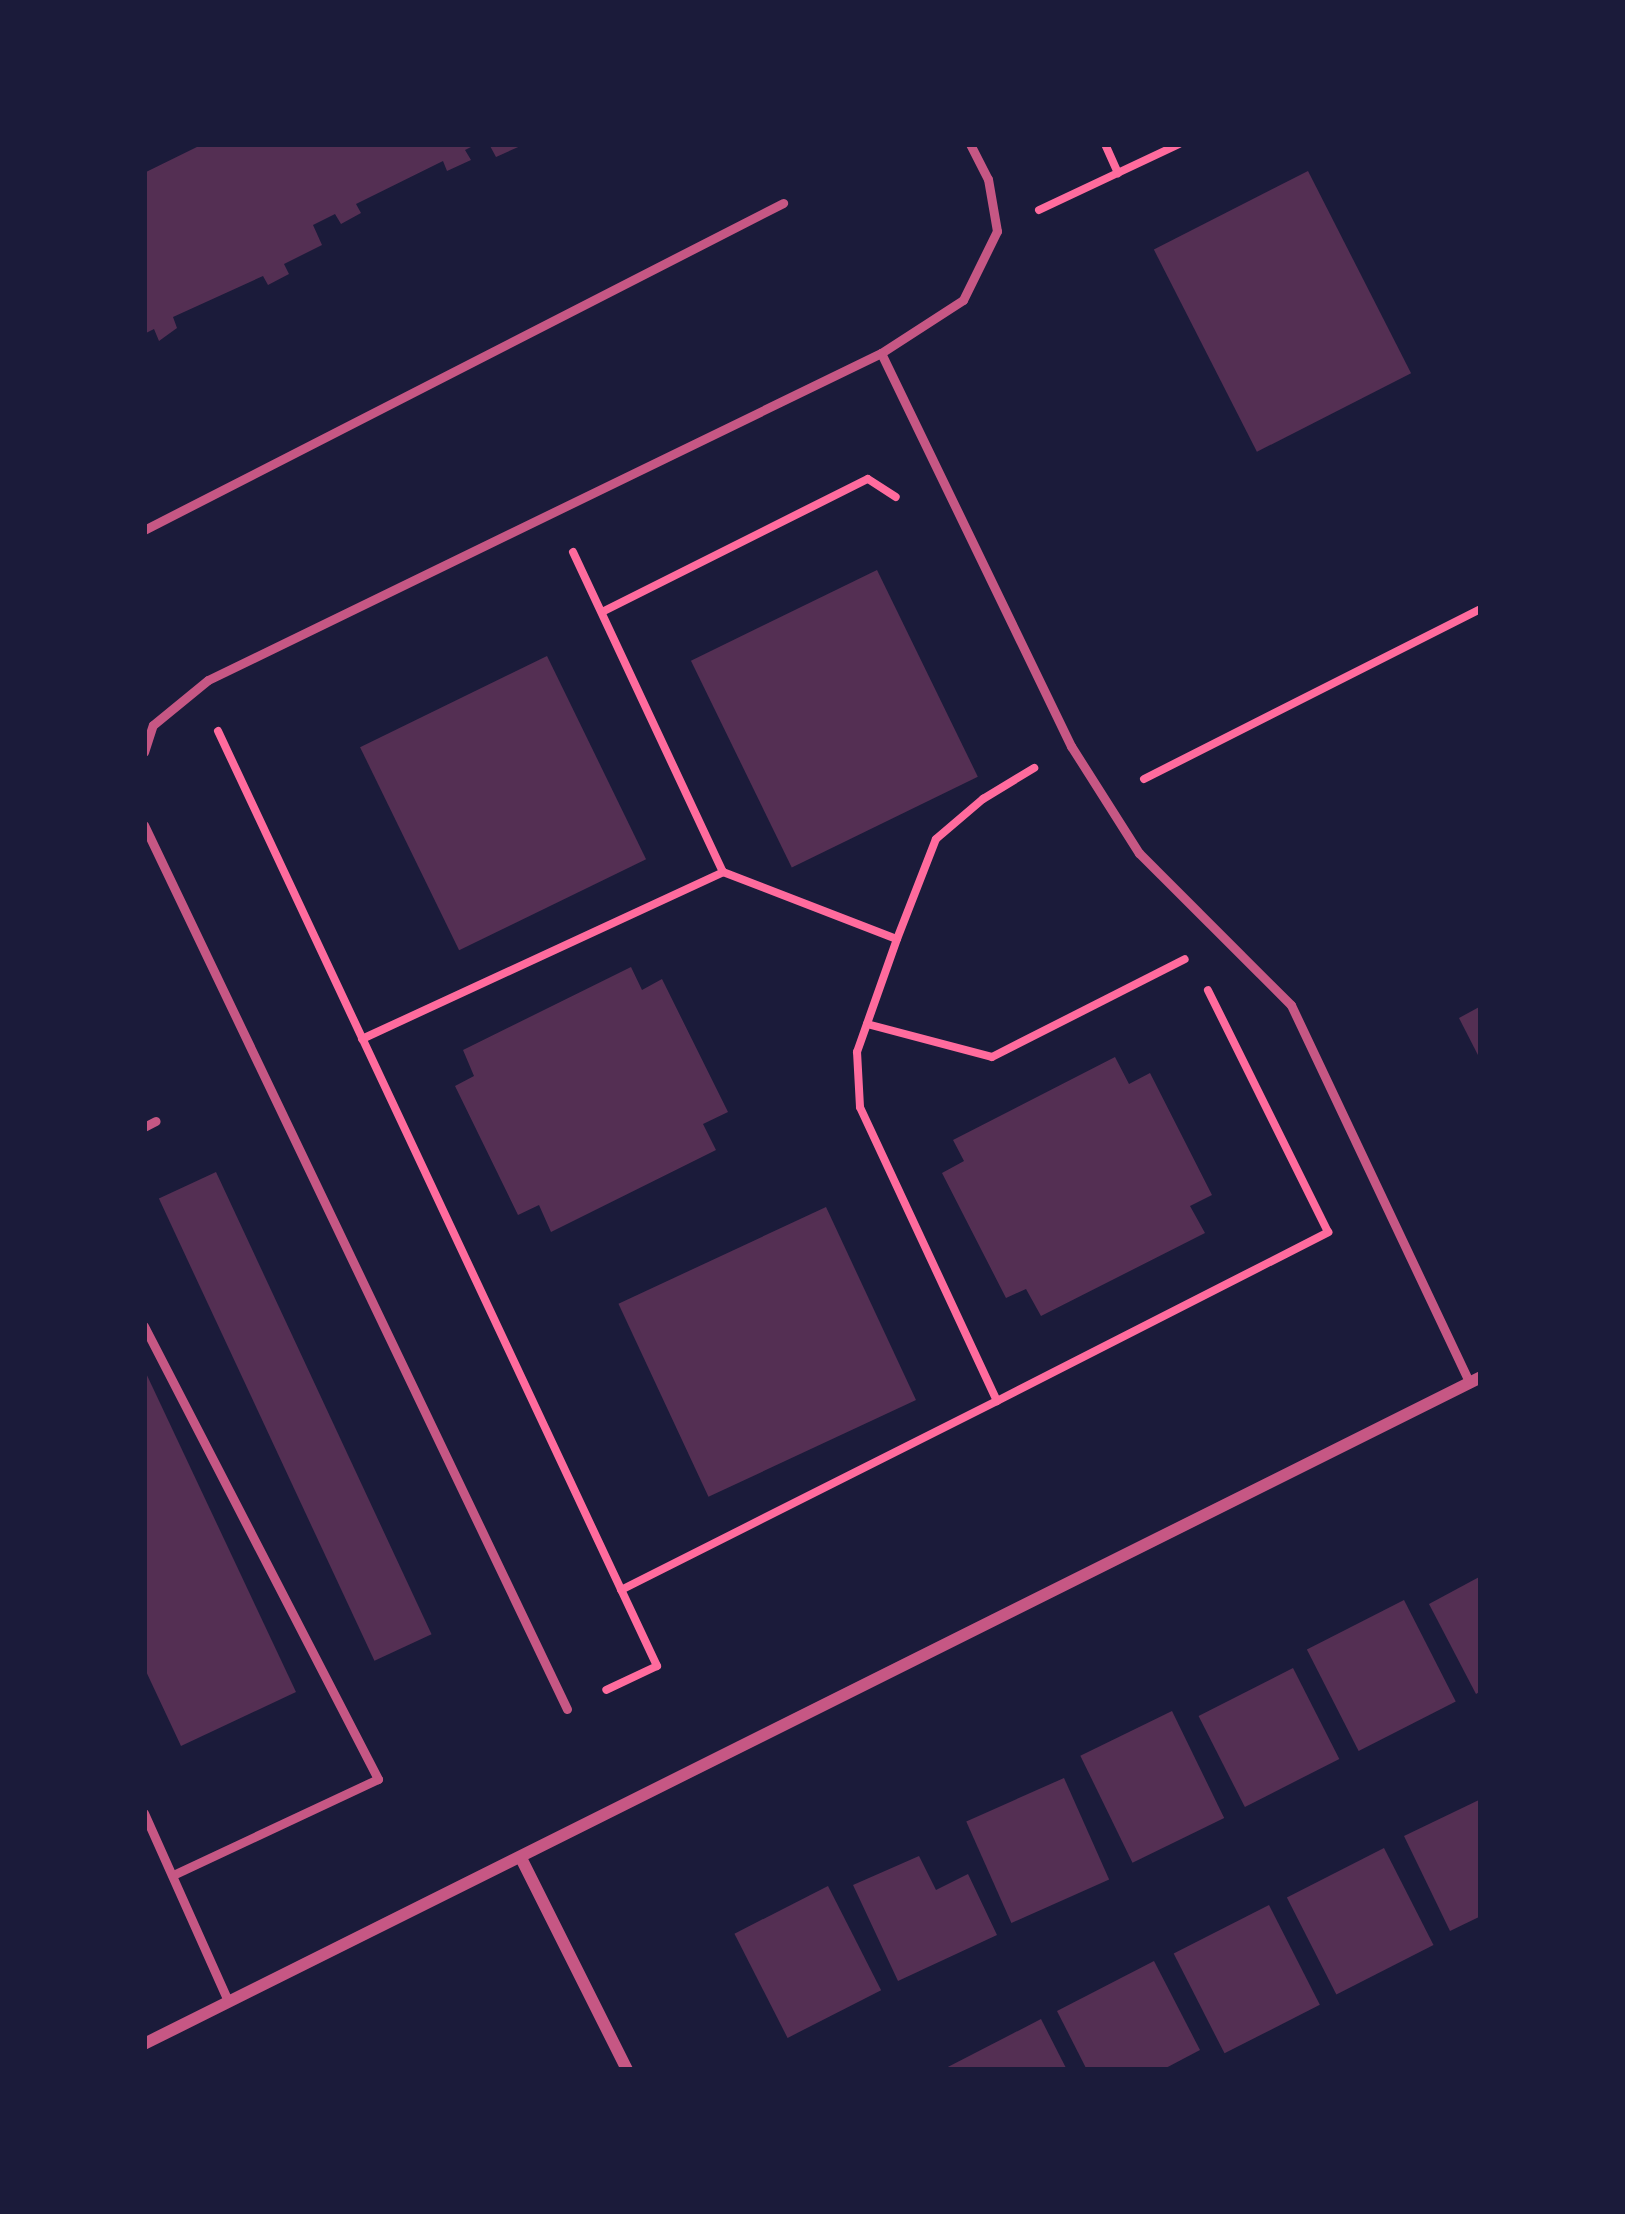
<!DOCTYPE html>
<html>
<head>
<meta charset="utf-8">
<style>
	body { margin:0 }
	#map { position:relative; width:1625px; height:2214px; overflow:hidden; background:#1b1b3a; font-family:Karla,sans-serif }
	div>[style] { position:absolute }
	.building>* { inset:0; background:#542f53; transform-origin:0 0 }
	.path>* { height:8px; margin:-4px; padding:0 4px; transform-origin:4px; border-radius:4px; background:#ff6b9d }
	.service>* { height:9px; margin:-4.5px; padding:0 4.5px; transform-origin:4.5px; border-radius:4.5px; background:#c65784 }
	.minor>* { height:12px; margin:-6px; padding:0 6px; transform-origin:6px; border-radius:6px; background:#c65784 }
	span { translate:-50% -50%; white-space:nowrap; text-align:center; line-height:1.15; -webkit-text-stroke:10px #1b1b3a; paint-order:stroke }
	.frame { position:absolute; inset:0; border:147px solid #1b1b3a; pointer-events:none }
</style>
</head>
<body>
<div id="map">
	<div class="building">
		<div style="clip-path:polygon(203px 144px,477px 144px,465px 150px,471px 160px,447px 171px,443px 161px,356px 204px,361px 213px,341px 224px,335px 214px,313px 225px,322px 245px,284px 264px,289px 274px,268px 285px,263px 276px,173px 317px,177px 328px,159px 341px,154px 329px,144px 334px,144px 173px)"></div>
		<div style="clip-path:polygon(489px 144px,525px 144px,496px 157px)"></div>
		<div style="left:1308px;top:171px;width:227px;height:173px;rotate:63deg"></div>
		<div style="left:877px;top:570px;width:230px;height:207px;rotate:64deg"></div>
		<div style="left:547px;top:656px;width:226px;height:208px;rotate:64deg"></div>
		<div style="clip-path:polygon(631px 967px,642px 990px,662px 979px,728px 1112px,703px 1124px,716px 1150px,551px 1232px,539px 1205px,518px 1215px,455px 1086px,474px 1076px,463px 1050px)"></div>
		<div style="clip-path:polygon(1481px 1006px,1481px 1061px,1459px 1018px)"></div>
		<div style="clip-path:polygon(1115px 1057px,1129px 1084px,1150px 1073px,1212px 1195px,1190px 1206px,1205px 1233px,1041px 1316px,1026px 1289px,1006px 1298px,942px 1173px,964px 1161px,953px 1140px)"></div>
		<div style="left:216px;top:1172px;width:510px;height:63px;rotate:65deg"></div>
		<div style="left:826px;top:1207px;width:213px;height:229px;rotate:65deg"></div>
		<div style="clip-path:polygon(144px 1369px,296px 1692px,181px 1746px,144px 1667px)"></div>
		<div style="clip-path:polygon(1481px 1576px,1481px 1691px,1476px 1694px,1429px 1604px)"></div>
		<div style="left:1404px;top:1600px;width:114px;height:109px;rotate:63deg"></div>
		<div style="left:1293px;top:1668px;width:102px;height:106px;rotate:63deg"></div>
		<div style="left:1172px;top:1711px;width:119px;height:102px;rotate:64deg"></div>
		<div style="left:1064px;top:1778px;width:111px;height:107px;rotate:66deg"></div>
		<div style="clip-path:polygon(1481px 1799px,1481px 1916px,1450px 1931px,1404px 1836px)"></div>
		<div style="left:1384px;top:1848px;width:109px;height:109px;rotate:63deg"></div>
		<div style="clip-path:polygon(919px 1856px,936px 1890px,968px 1874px,997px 1935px,898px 1981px,853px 1885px)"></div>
		<div style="left:828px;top:1886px;width:117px;height:105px;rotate:63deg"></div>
		<div style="left:1269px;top:1905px;width:112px;height:107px;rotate:63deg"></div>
		<div style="clip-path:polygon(1154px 1961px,1200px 2050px,1162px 2070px,1087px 2070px,1057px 2011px)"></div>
		<div style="clip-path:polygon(1041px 2019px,1067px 2070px,942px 2070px)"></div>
	</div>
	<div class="path">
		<div style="left:1105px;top:144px;width:32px;rotate:66deg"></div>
		<div style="left:1039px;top:210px;width:155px;rotate:-25.2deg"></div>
		<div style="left:573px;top:552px;width:353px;rotate:64.9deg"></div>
		<div style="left:723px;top:872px;width:186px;rotate:21.1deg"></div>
		<div style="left:897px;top:939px;width:107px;rotate:-68.7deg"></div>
		<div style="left:936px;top:839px;width:62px;rotate:-40.4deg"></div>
		<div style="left:983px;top:799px;width:60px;rotate:-31.3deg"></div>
		<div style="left:602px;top:612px;width:297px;rotate:-26.6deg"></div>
		<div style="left:868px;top:479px;width:33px;rotate:33deg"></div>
		<div style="left:218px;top:731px;width:1033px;rotate:64.85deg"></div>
		<div style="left:657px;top:1666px;width:56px;rotate:154.8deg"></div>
		<div style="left:1144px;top:779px;width:377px;rotate:-26.8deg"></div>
		<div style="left:867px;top:1024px;width:129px;rotate:14.8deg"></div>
		<div style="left:992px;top:1057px;width:216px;rotate:-26.9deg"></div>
		<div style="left:362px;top:1039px;width:398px;rotate:-24.8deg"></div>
		<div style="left:997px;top:1401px;width:372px;rotate:-27deg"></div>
		<div style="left:1328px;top:1232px;width:270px;rotate:-116.4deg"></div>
		<div style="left:621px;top:1590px;width:421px;rotate:-26.7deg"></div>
		<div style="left:997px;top:1401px;width:324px;rotate:-115deg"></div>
		<div style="left:860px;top:1107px;width:55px;rotate:-93.1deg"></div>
		<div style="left:857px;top:1052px;width:120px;rotate:-70.5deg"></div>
	</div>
	<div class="service">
		<div style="left:970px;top:144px;width:39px;rotate:63deg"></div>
		<div style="left:988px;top:179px;width:53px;rotate:80.2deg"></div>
		<div style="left:997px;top:231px;width:77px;rotate:116.2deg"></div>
		<div style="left:963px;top:300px;width:98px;rotate:147.1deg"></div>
		<div style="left:881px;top:353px;width:437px;rotate:64.2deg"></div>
		<div style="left:1071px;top:746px;width:127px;rotate:57.6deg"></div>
		<div style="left:1139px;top:853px;width:215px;rotate:45deg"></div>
		<div style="left:1291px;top:1005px;width:418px;rotate:64.7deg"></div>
		<div style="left:144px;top:530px;width:718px;rotate:-27.1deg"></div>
		<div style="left:144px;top:752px;width:28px;rotate:-72deg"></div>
		<div style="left:153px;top:725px;width:71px;rotate:-39.3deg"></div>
		<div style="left:208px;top:680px;width:748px;rotate:-25.91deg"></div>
		<div style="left:144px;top:825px;width:980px;rotate:64.43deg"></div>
		<div style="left:144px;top:1127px;width:13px;rotate:-27deg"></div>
		<div style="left:144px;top:1326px;width:510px;rotate:62.68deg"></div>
		<div style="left:378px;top:1779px;width:224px;rotate:154.9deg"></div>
		<div style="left:144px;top:1813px;width:206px;rotate:65.9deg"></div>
	</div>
	<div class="minor">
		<div style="left:521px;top:1858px;width:237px;rotate:63.4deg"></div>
		<div style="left:144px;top:2044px;width:1494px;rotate:-26.51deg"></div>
	</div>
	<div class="frame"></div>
</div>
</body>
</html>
